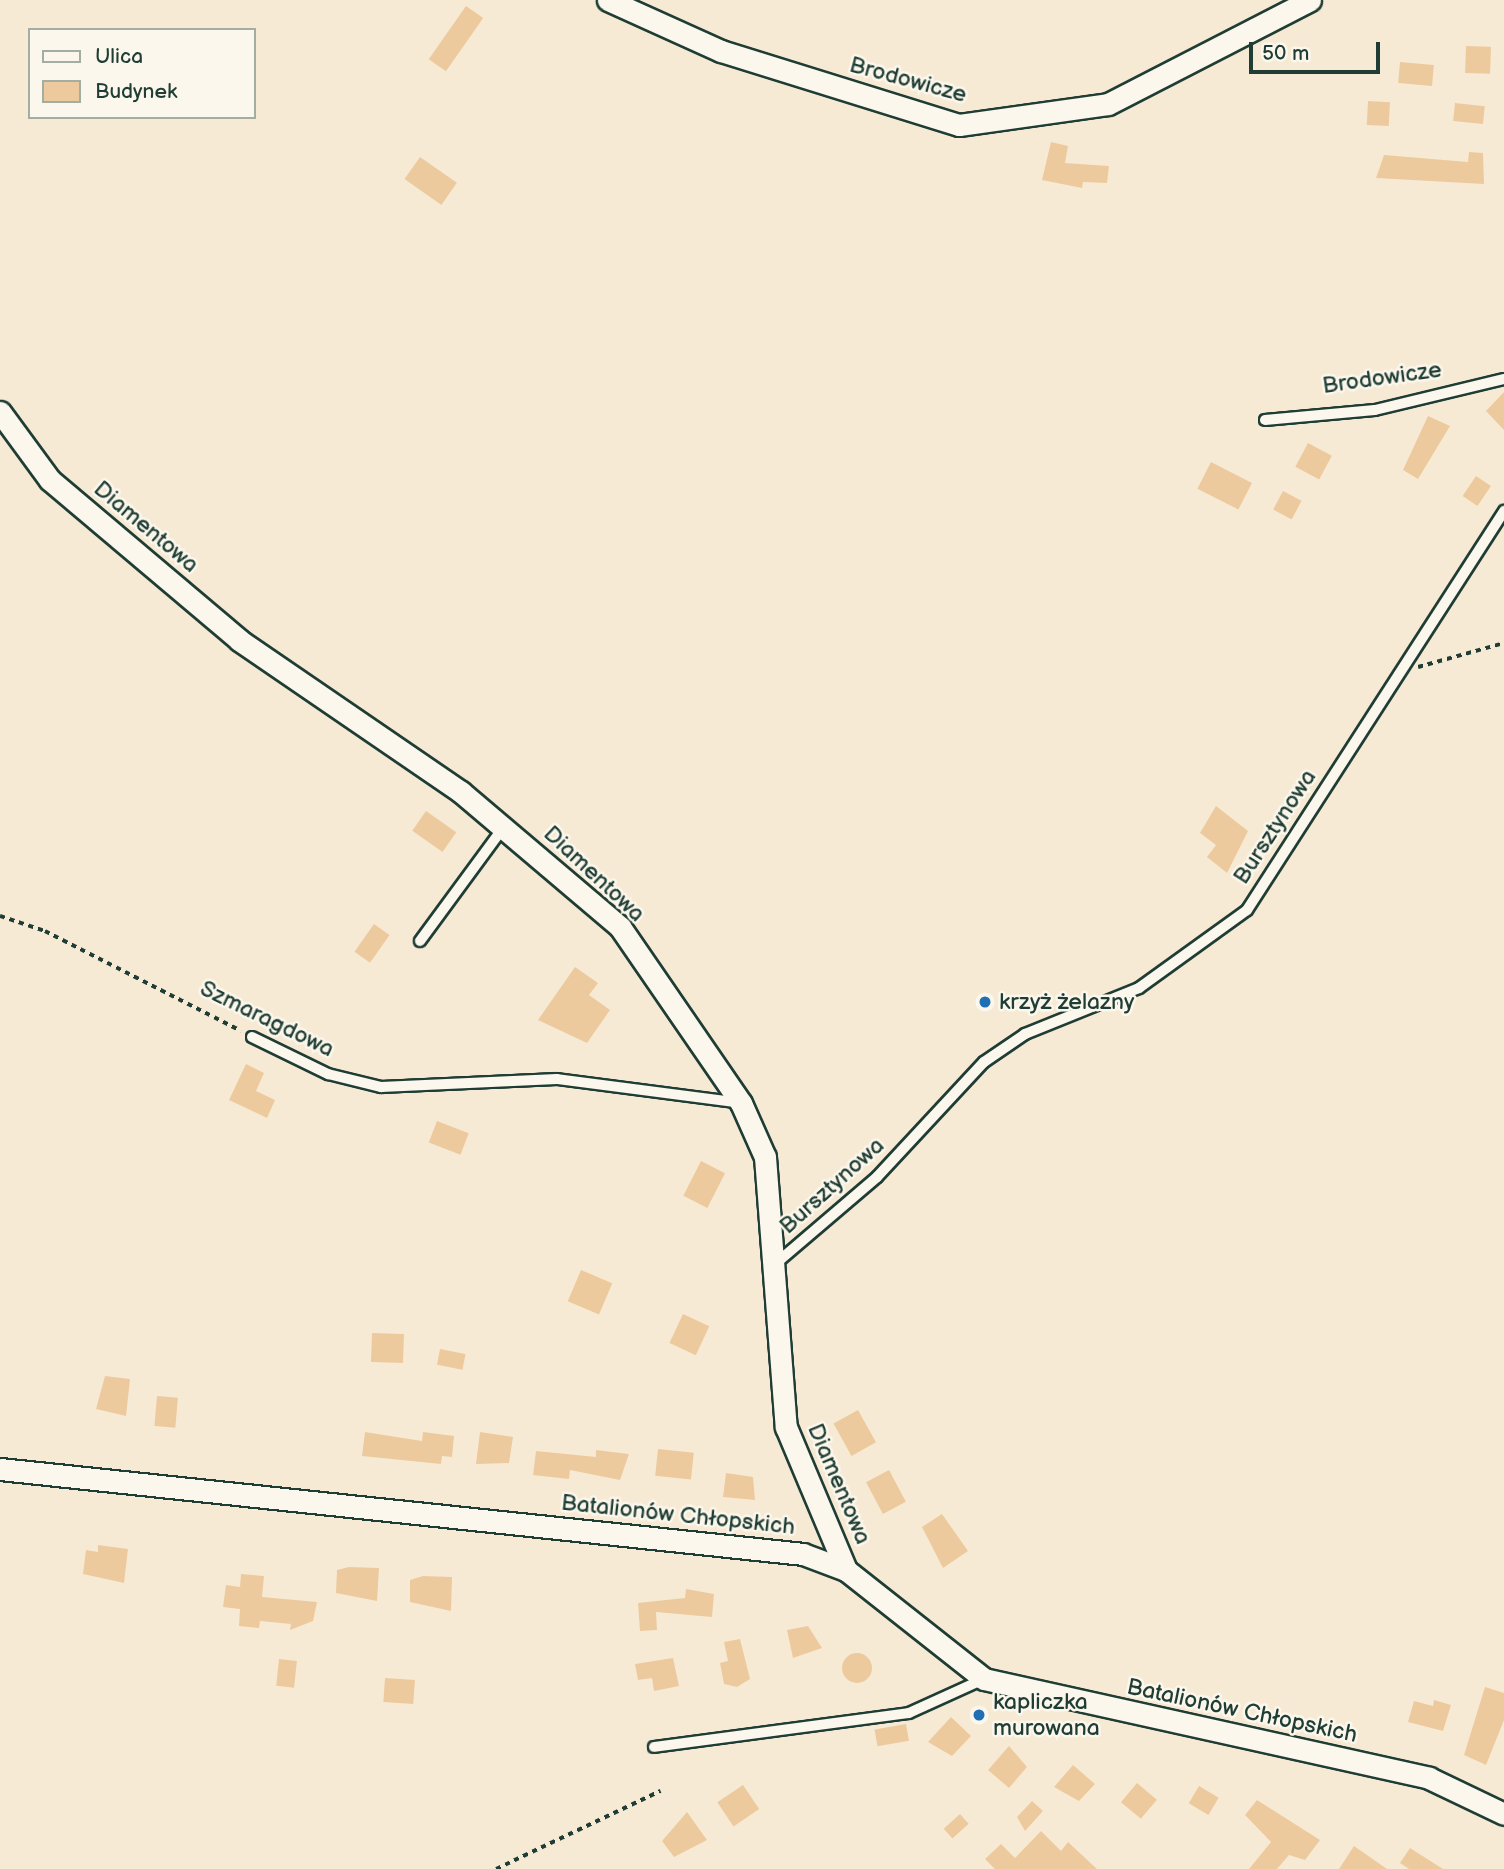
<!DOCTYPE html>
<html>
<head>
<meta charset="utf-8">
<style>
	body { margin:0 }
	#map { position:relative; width:1504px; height:1869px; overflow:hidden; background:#f7ead5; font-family:"Balsamiq Sans",sans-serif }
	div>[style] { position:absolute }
	.building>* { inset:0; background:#edca9e; transform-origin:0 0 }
	.round { border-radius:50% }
	.path>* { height:3.5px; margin-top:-1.75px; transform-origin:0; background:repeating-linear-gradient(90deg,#1f3d34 0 5px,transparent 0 10px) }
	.roads { filter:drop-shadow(2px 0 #1f3d34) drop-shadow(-2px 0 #1f3d34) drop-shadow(0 2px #1f3d34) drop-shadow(0 -2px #1f3d34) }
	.lane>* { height:10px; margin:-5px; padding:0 5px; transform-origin:5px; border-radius:5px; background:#fbf7ec }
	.street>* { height:21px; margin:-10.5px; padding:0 10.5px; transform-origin:10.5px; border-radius:10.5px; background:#fbf7ec }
	.dots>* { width:19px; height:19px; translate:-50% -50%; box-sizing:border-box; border:4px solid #fbf7ec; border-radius:50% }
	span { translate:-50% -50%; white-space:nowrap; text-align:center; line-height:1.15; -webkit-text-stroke:5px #fbf7ec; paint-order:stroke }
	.street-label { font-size:23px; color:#1f3d34 }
	.poi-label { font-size:23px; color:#1f3d34 }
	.left { translate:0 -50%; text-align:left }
	.legend { position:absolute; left:28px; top:28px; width:228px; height:91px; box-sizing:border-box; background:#fbf7ec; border:2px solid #a3ada2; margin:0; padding:9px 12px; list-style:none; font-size:21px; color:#1f3d34 }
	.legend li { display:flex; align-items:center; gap:14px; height:35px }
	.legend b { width:35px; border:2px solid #a3ada2 }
	.scale { position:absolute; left:1249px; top:42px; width:131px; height:32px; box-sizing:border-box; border:4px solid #1f3d34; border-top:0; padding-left:9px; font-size:21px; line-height:24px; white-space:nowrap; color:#1f3d34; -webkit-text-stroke:5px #fbf7ec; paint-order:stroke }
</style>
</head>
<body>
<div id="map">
	<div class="building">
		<div style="left:466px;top:6px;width:21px;height:65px;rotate:35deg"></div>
		<div style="left:1466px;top:46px;width:25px;height:27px;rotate:2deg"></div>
		<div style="left:1400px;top:62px;width:34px;height:21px;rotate:5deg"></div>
		<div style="left:1368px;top:101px;width:22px;height:24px;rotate:3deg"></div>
		<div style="left:1455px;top:103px;width:30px;height:18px;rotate:6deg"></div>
		<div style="clip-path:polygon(1051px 142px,1068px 146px,1065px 163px,1109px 166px,1107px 183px,1083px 182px,1082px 188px,1042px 180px)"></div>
		<div style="clip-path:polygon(1469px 152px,1483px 153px,1484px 184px,1376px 178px,1384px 155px,1468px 162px)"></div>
		<div style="left:420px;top:157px;width:45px;height:27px;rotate:35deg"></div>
		<div style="clip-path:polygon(1504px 392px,1504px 430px,1486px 411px)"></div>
		<div style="clip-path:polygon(1428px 416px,1450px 426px,1418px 479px,1403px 470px)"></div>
		<div style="left:1308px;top:443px;width:27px;height:27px;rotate:28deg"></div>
		<div style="left:1211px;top:462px;width:46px;height:30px;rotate:27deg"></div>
		<div style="left:1476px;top:476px;width:18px;height:24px;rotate:34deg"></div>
		<div style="left:1283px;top:491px;width:21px;height:21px;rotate:28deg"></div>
		<div style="clip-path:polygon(1216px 806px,1248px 831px,1227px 873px,1207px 857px,1216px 845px,1200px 833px)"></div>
		<div style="left:426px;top:811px;width:37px;height:24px;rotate:35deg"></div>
		<div style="left:374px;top:924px;width:19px;height:34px;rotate:35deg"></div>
		<div style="clip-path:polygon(575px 967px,598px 983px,589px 995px,610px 1010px,587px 1043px,538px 1020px)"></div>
		<div style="clip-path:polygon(246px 1064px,264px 1073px,256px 1091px,275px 1100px,267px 1118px,229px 1100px)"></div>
		<div style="left:437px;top:1121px;width:34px;height:23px;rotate:21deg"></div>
		<div style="left:701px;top:1161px;width:27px;height:39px;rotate:27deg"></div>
		<div style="left:581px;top:1270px;width:34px;height:34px;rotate:23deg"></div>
		<div style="left:683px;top:1314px;width:29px;height:32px;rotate:25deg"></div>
		<div style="left:372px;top:1333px;width:32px;height:29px;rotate:2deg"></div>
		<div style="left:440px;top:1349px;width:26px;height:16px;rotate:11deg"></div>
		<div style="clip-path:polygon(105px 1376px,130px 1379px,126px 1416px,96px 1409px)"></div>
		<div style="left:157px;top:1396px;width:21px;height:30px;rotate:5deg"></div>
		<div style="left:858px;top:1410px;width:37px;height:28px;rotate:61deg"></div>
		<div style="clip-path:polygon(365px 1432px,422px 1441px,423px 1432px,454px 1436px,452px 1457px,442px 1456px,441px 1464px,362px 1456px)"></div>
		<div style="clip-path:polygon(480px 1432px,513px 1437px,509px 1463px,476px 1464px)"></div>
		<div style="left:658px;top:1449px;width:36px;height:27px;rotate:6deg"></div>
		<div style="clip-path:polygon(596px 1450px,629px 1454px,620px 1480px,570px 1470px,569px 1479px,533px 1475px,536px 1451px,596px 1457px)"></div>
		<div style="left:889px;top:1470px;width:36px;height:26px;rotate:62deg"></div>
		<div style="clip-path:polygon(726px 1473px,753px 1477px,755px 1500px,723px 1497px)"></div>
		<div style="clip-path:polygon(942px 1514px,968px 1551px,943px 1568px,922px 1527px)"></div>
		<div style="clip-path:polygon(98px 1545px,128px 1549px,124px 1583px,83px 1574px,86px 1550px,98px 1552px)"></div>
		<div style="clip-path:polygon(349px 1567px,379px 1568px,377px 1601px,336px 1593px,337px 1570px)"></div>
		<div style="clip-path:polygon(241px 1574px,264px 1576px,262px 1597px,317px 1602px,313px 1621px,290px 1630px,291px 1624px,260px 1621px,259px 1628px,239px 1626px,240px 1609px,223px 1607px,226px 1585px,240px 1587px)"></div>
		<div style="clip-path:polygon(423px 1576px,452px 1577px,451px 1611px,410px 1602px,410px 1580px)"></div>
		<div style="clip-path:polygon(686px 1589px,714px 1594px,712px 1617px,656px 1612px,657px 1630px,640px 1631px,638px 1603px,685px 1598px)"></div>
		<div style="clip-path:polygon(808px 1626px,822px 1648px,793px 1658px,787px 1630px)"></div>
		<div style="clip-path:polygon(740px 1639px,750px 1679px,737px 1687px,724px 1684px,720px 1663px,728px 1661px,724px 1642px)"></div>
		<div class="round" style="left:842px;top:1653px;width:30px;height:30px"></div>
		<div style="clip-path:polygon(673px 1658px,679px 1686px,654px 1691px,652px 1678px,638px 1680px,635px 1664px)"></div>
		<div style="left:279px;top:1659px;width:18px;height:27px;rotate:6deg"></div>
		<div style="left:385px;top:1678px;width:30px;height:24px;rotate:4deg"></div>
		<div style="clip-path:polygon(1485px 1687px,1504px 1693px,1504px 1720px,1486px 1765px,1464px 1755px)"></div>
		<div style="clip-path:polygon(1434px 1700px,1451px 1705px,1443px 1731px,1408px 1722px,1414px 1701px,1433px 1706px)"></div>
		<div style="clip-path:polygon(951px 1717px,971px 1736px,952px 1756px,928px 1742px)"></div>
		<div style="left:906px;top:1724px;width:17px;height:32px;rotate:80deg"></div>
		<div style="clip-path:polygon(1009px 1746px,1027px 1767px,1009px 1788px,988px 1770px)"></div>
		<div style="clip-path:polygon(1073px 1765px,1095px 1784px,1079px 1801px,1054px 1787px)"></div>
		<div style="left:1137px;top:1783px;width:26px;height:25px;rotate:40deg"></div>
		<div style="left:743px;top:1785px;width:29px;height:31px;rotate:56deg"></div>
		<div style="left:1199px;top:1786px;width:23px;height:20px;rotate:31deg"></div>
		<div style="clip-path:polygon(1257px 1800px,1320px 1840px,1305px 1860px,1289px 1855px,1277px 1869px,1249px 1869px,1271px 1842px,1245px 1815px)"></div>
		<div style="clip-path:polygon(1032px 1801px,1043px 1811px,1025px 1831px,1017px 1817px)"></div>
		<div style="clip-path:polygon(687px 1812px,707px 1840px,674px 1857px,662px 1841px)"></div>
		<div style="left:960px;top:1814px;width:13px;height:22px;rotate:48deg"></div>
		<div style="clip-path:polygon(1041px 1831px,1061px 1851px,1068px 1842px,1097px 1869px,995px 1869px,985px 1859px,1001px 1844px,1015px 1858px)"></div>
		<div style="clip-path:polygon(1354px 1846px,1387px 1869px,1339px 1869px)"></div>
		<div style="clip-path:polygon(1410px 1848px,1443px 1869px,1409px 1869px,1400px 1863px)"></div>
	</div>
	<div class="path">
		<div style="left:1418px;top:667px;width:89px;rotate:-15.6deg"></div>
		<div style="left:0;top:916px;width:47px;rotate:18.4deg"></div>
		<div style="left:45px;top:931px;width:220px;rotate:27deg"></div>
		<div style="left:496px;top:1869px;width:182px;rotate:-25.4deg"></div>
	</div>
	<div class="roads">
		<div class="lane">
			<div style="left:1265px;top:420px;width:110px;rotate:-5.2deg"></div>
			<div style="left:1375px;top:410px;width:133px;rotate:-13.5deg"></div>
			<div style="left:420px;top:941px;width:140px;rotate:-53.7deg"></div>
			<div style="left:252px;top:1037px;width:85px;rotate:26deg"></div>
			<div style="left:328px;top:1074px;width:55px;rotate:13.8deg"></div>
			<div style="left:381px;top:1087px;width:176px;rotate:-2.6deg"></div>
			<div style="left:557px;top:1079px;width:186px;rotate:7.4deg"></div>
			<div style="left:774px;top:1265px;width:135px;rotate:-40.5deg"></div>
			<div style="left:877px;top:1177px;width:157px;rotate:-47.1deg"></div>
			<div style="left:984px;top:1062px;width:50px;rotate:-34.3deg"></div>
			<div style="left:1025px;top:1034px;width:123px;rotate:-22deg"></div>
			<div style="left:1139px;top:988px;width:133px;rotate:-35.8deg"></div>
			<div style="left:1247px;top:910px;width:475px;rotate:-57.2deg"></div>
			<div style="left:654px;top:1747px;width:257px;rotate:-7.6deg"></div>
			<div style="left:909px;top:1713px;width:82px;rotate:-24.4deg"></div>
		</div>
		<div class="street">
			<div style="left:608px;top:0;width:124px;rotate:24.3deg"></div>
			<div style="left:721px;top:51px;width:249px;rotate:17.3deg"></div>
			<div style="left:959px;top:125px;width:150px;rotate:-8deg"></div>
			<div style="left:1108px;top:104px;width:227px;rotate:-27.2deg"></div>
			<div style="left:0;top:412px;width:84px;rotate:53.7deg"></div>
			<div style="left:50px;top:480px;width:248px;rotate:40.2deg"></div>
			<div style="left:239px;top:640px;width:269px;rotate:34.4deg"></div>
			<div style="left:461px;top:792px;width:209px;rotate:40.3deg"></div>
			<div style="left:620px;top:927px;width:214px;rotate:55.5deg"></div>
			<div style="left:741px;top:1103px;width:59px;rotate:66deg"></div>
			<div style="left:765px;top:1157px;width:271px;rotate:85.6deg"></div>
			<div style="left:786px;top:1427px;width:155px;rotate:67.2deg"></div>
			<div style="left:0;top:1469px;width:807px;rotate:6.04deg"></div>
			<div style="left:803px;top:1554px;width:46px;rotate:20.4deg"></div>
			<div style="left:846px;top:1570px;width:176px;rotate:38.3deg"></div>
			<div style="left:984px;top:1679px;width:456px;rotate:12.5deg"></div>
			<div style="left:1429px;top:1778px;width:83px;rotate:25.6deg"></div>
		</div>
	</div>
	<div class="dots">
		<div style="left:985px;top:1002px;background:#1f6fb2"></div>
		<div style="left:979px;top:1715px;background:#1f6fb2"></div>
	</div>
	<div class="street-label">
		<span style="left:908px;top:80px;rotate:15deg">Brodowicze</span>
		<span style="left:1382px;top:378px;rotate:-8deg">Brodowicze</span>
		<span style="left:146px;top:527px;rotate:40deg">Diamentowa</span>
		<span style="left:1275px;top:827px;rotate:-57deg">Bursztynowa</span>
		<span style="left:594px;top:874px;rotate:43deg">Diamentowa</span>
		<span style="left:267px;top:1019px;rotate:26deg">Szmaragdowa</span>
		<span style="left:832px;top:1186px;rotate:-42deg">Bursztynowa</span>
		<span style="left:839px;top:1484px;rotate:67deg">Diamentowa</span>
		<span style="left:678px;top:1515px;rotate:6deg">Batalionów Chłopskich</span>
		<span style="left:1242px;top:1711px;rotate:12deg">Batalionów Chłopskich</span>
	</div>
	<div class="poi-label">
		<span class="left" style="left:999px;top:1002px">krzyż żelazny</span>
		<span class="left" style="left:993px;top:1715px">kapliczka<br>murowana</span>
	</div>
	<ul class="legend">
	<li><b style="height:9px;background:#fbf7ec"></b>Ulica</li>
	<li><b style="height:19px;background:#edca9e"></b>Budynek</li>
	</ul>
	<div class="scale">50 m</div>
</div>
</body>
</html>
